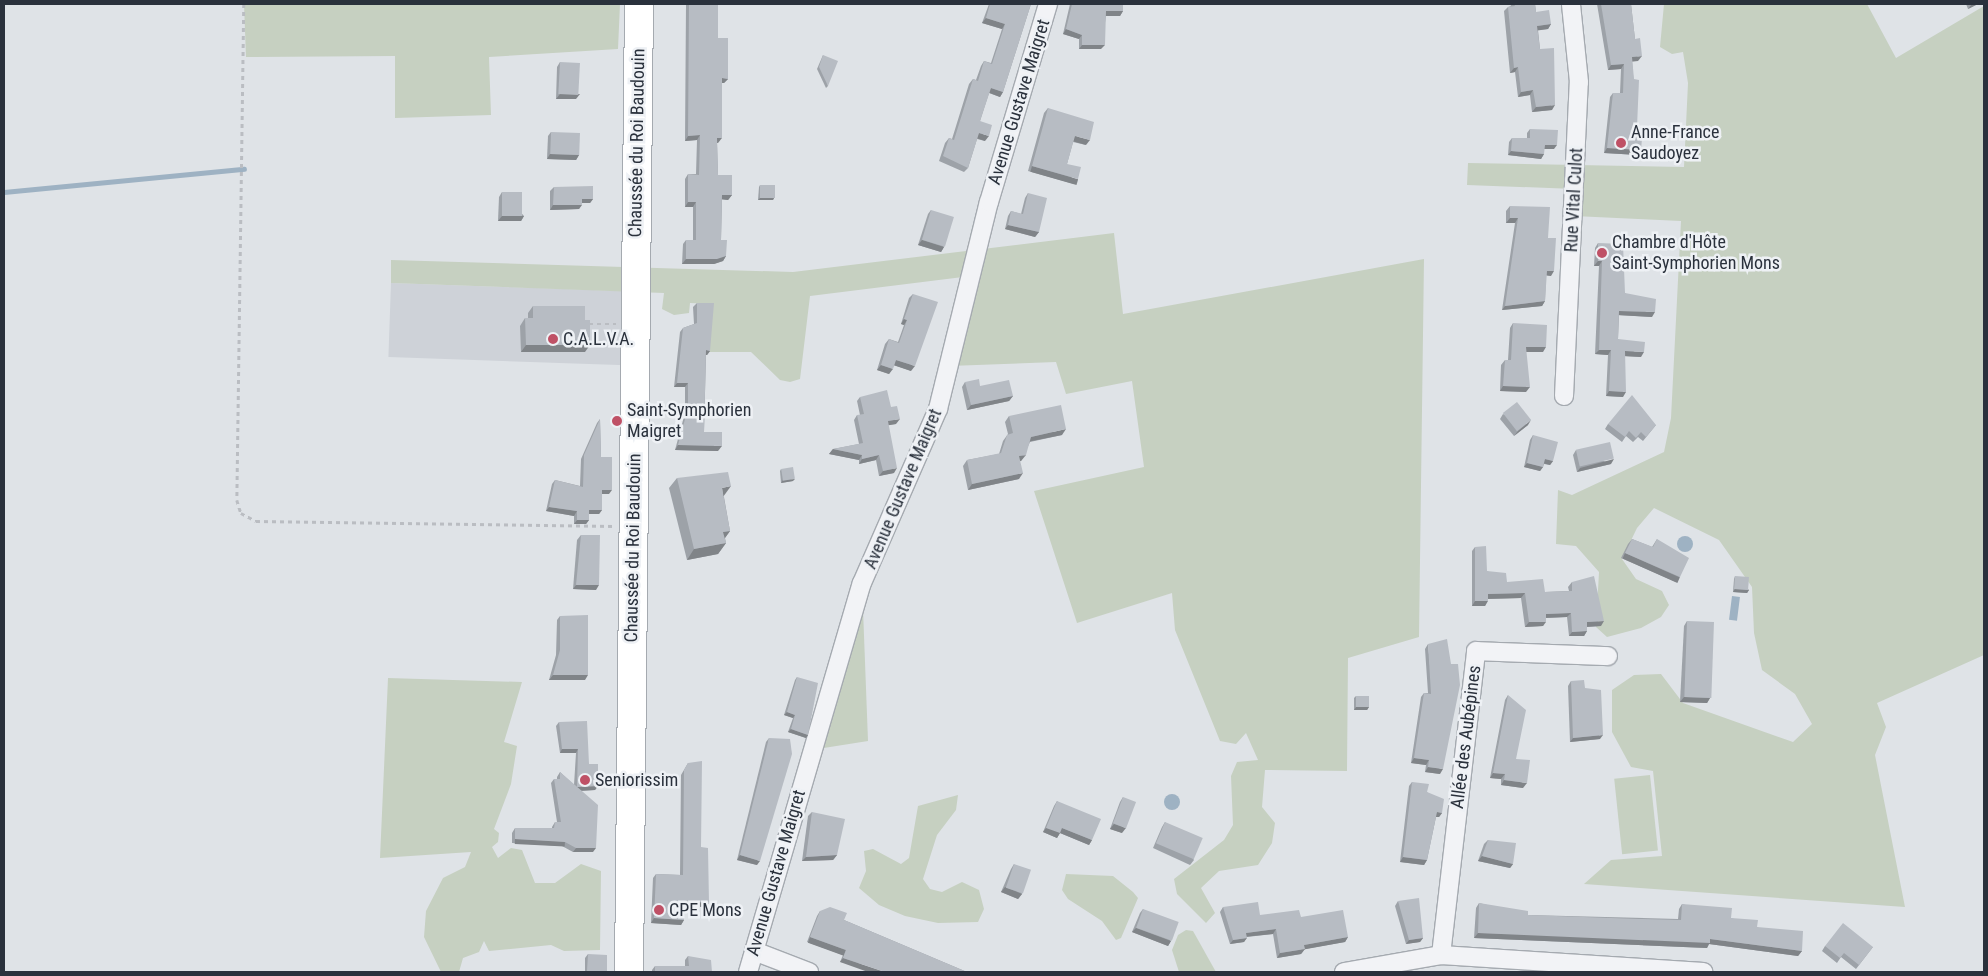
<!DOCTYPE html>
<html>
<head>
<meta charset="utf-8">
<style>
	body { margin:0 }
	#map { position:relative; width:1988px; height:976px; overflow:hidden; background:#dfe3e7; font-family:"Roboto Condensed",sans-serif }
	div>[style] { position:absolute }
	.built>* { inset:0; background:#ced2d8; transform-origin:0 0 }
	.green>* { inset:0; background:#c6d0c1; transform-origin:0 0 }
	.water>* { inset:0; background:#9eb2c3; transform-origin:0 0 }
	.round { border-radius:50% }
	.stream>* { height:4.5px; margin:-2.25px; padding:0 2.25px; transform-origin:2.25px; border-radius:2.25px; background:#9eb2c3 }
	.path>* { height:2.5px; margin-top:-1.25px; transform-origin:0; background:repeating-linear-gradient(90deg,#babdc2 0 4px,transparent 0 8px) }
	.roads { filter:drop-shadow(1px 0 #a5aab0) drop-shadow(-1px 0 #a5aab0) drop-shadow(0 1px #a5aab0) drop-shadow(0 -1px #a5aab0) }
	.street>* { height:18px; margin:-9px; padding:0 9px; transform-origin:9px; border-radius:9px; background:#f2f3f6 }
	.primary>* { height:28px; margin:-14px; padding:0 14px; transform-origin:14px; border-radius:14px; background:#fff }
	.wall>* { inset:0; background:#9da2a8 }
	.shaded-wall>* { inset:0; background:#808488; transform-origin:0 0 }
	.building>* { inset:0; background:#b7bcc3; transform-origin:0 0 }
	.dots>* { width:14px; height:14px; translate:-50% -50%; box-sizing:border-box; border:2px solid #eef1f5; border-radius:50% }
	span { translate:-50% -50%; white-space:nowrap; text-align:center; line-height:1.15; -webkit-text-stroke:5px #eef1f5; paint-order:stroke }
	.street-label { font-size:18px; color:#2a313c }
	.poi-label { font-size:18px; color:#2a313c }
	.left { translate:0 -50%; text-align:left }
	.frame { position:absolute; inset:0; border:5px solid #2a313c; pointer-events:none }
</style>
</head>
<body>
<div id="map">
	<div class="built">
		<div style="left:391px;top:283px;width:245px;height:74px;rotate:2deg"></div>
	</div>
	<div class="green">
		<div style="clip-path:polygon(244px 4px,620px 4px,618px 49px,489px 57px,491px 115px,395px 118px,395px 56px,246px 57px)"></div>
		<div style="clip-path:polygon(1664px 4px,1867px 4px,1896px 58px,1984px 6px,1984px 655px,1877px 703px,1886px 727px,1875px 755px,1905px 907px,1584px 884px,1611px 860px,1662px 856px,1653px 771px,1631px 767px,1612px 732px,1612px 690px,1634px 675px,1661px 674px,1683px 703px,1793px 742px,1812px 724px,1795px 694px,1762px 670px,1754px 633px,1752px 587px,1719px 540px,1654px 508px,1637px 528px,1622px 559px,1636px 579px,1662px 591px,1669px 605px,1661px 617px,1641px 628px,1607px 637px,1596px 627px,1599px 572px,1576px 546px,1556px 544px,1558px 490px,1572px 495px,1664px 452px,1671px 418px,1681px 221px,1574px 216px,1575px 189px,1467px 185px,1468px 163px,1684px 167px,1688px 83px,1683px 52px,1672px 54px,1660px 47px)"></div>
		<div style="clip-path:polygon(1114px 233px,1123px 314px,1424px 259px,1419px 637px,1348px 658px,1347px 771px,1265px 770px,1262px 807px,1275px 823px,1272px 843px,1258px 865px,1219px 871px,1201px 888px,1215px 913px,1206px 923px,1177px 894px,1174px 879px,1224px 840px,1233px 825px,1231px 776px,1237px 762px,1258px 760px,1246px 733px,1236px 744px,1220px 741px,1175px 630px,1172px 593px,1077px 623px,1034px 491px,1144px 467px,1132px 381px,1066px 394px,1056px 362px,949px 366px,971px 276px,810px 296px,800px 379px,790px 382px,780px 380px,751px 352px,709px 352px,706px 327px,711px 304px,690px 303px,689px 313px,674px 315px,662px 309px,664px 293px,391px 283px,391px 260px,793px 272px)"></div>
		<div style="clip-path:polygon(862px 583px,868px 741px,811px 750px)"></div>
		<div style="clip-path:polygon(388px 678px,522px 682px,504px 742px,517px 746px,511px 784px,494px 829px,499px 833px,498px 842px,492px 847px,498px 858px,511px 848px,522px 850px,535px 883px,555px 883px,581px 864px,601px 871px,600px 950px,564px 951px,551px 945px,489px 951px,484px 941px,479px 952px,463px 958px,459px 972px,441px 972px,424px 937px,426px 911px,443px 878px,465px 867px,471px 852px,380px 858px)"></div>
		<div style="left:1650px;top:775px;width:76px;height:36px;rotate:84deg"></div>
		<div style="clip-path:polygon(958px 795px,956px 810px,937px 835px,923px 879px,930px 889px,942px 892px,962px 882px,979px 890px,984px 909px,978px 922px,938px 923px,905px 916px,879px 905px,859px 888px,866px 871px,864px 851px,873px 849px,901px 864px,909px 858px,918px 806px)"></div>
		<div style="clip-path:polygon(1066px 874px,1113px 876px,1133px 892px,1138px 898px,1121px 938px,1116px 940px,1102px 921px,1068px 899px,1062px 890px)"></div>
		<div style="clip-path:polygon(1186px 930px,1193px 931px,1216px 972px,1179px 972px,1172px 950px,1178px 935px)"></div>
	</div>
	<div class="water">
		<div class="round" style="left:1677px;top:536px;width:16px;height:16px"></div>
		<div style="left:1732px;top:596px;width:8px;height:24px;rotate:7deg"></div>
		<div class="round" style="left:1164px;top:794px;width:16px;height:16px"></div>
	</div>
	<div class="stream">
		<div style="left:4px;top:192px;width:241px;rotate:-5.5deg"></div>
	</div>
	<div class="path">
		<div style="left:244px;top:4px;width:496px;rotate:90.8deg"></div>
		<div style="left:237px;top:500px;width:14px;rotate:73deg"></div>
		<div style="left:241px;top:513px;width:17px;rotate:28deg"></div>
		<div style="left:256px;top:521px;width:358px;rotate:0.8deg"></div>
		<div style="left:589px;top:324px;width:27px"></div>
	</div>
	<div class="roads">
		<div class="street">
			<div style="left:1564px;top:396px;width:314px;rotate:-87.3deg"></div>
			<div style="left:1579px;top:82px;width:78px;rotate:-95.9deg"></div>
			<div style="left:754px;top:951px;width:59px;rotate:20.9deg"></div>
			<div style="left:1441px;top:955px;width:306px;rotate:-83.4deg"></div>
			<div style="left:1476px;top:651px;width:132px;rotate:2.2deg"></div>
			<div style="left:748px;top:972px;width:405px;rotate:-73.7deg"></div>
			<div style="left:862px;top:583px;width:190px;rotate:-66.4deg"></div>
			<div style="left:938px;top:409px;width:213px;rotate:-76.2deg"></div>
			<div style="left:989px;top:202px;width:207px;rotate:-73.4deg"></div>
			<div style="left:1344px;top:972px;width:98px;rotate:-9.9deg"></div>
			<div style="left:1441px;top:955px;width:263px;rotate:3.7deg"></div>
		</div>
		<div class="primary">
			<div style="left:629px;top:972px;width:968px;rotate:-89.41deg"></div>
		</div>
	</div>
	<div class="wall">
		<div style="clip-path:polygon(686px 4px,718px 4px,718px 38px,728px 79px,724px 83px,722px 83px,718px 143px,717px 143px,718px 175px,732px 195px,728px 200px,722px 199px,721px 240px,726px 256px,723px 261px,714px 264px,682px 264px,683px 244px,686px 240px,693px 240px,693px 207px,685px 207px,685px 179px,688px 174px,696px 174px,697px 140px,685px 141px)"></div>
		<div style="clip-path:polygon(989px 4px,1031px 4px,1003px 92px,1000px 97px,989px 93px,980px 121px,985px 141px,977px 139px,968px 168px,964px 172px,939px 161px,945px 143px,949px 138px,952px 139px,969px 84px,973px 79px,976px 80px,981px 66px,984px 61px,991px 63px,1002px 29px,982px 23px)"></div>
		<div style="clip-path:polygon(1070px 4px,1123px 4px,1123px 11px,1120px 16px,1106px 16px,1101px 49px,1079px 49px,1079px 39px,1063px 34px)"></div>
		<div style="clip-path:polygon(1510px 4px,1535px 4px,1536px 12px,1551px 24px,1548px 29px,1538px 30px,1540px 49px,1552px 110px,1532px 112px,1530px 95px,1518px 97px,1515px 72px,1510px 73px,1504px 11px,1508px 7px,1511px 6px)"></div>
		<div style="clip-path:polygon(1597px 4px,1631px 4px,1635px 39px,1638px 61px,1632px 61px,1637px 127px,1641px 150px,1638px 155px,1604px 153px,1610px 97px,1613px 93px,1620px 93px,1621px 69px,1608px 70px)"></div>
		<div style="clip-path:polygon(1966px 4px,1978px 4px,1968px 9px)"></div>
		<div style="clip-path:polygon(823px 55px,828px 86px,826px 88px,817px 69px)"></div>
		<div style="clip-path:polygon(560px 62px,576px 99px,556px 99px,557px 67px)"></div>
		<div style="clip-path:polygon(1048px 108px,1086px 145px,1073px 142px,1067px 164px,1074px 184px,1028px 171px,1044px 113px)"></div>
		<div style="clip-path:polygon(1530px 129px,1554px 149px,1544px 149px,1544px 154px,1541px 159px,1508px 155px,1509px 142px,1512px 138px,1527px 138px,1527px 133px)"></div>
		<div style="clip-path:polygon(551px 132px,579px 155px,576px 160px,547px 159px,548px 136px)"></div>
		<div style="clip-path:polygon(760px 185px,774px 198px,773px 200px,758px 200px,759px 187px)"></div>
		<div style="clip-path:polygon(554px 187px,593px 199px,590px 203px,582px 203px,579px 209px,550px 210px,550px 191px)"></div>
		<div style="clip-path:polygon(502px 192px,524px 216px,521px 221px,498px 221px,499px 197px)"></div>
		<div style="clip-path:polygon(1028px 193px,1039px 232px,1035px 237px,1005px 229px,1008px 216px,1011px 211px,1021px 214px,1025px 198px)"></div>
		<div style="clip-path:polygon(1510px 206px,1548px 238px,1551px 276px,1546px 275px,1545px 301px,1542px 306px,1502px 310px,1515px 223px,1506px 223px,1506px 211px)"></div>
		<div style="clip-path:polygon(931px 210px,944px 247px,941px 252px,918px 245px,928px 214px)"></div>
		<div style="clip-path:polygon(1598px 243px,1625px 293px,1652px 317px,1619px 315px,1618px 339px,1641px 357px,1625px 356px,1623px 397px,1606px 396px,1608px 355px,1595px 354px,1599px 266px,1594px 266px,1595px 248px)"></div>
		<div style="clip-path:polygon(913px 294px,911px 371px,894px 365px,889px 374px,877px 370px,885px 344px,889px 339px,898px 342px,904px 325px,901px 324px,909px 298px)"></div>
		<div style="clip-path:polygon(697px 303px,710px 351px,707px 355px,706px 355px,704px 432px,718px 451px,675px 450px,685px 413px,685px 387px,674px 387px,680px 332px,683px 328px,694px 324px,693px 307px)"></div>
		<div style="clip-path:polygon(533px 306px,585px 352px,521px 352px,520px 326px,525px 318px,528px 318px,528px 313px)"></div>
		<div style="clip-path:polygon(1513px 323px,1543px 352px,1526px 352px,1526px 392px,1500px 391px,1501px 365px,1505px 360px,1508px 360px,1510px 328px)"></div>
		<div style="clip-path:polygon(965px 382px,980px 386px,1013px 396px,1009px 401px,967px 410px,962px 387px)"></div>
		<div style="clip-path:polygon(860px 397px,891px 407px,896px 424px,888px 425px,894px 473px,879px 476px,876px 460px,859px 464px,859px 460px,829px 454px,833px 449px,859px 444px,854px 420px,857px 415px,860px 415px,857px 401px)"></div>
		<div style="clip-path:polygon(1503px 414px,1528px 425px,1514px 436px,1500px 419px)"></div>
		<div style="clip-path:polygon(1009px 416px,1062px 435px,1030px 442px,1021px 461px,1020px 461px,1019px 479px,968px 490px,963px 466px,967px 460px,999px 454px,1003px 441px,1008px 434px,1005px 422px)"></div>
		<div style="clip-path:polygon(600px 419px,601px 457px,609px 494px,602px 494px,602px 510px,599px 514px,589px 514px,589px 520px,586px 524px,574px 524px,574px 516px,546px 511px,552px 484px,555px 480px,580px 486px,581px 459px,597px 423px)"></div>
		<div style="clip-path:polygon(1608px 424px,1656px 425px,1643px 441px,1638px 437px,1633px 442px,1626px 436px,1622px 442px,1605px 429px)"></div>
		<div style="clip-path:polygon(1533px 435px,1553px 461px,1550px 465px,1544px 464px,1543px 467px,1540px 471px,1524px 467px,1530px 440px)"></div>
		<div style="clip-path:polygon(1576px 450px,1611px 464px,1577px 472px,1573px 455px)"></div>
		<div style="clip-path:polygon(781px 469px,793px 481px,781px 483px,780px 471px)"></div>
		<div style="clip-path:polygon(677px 478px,724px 497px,730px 531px,725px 538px,726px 543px,718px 554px,687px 560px,669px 488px)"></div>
		<div style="clip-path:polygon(581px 535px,596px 590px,573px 589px,577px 540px)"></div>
		<div style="clip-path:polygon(1632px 539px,1652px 547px,1657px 539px,1680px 577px,1676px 582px,1621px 558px,1628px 544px)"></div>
		<div style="clip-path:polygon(1475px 547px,1487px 571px,1507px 582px,1545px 592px,1569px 591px,1568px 587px,1572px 582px,1601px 626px,1587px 627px,1587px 631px,1584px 636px,1569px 636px,1567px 617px,1546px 618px,1543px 626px,1525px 627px,1521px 598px,1488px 599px,1485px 606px,1472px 606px,1472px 551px)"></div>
		<div style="clip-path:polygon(1735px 576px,1749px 590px,1747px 593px,1733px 592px,1734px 579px)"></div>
		<div style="clip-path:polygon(560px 616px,585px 680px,549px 680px,556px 655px,557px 620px)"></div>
		<div style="clip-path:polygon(1687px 621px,1710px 698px,1707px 703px,1680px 702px,1684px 626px)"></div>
		<div style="clip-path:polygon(1428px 644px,1440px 774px,1425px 772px,1426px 765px,1411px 763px,1421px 697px,1424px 693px,1428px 693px,1425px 649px)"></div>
		<div style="clip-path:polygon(797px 677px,808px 735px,806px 738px,788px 732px,793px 718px,784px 715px,795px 680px)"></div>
		<div style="clip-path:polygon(1571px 681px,1585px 688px,1600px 739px,1570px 742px,1568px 686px)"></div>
		<div style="clip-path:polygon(1508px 695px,1516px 759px,1523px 788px,1501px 785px,1501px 779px,1490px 778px,1505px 700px)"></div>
		<div style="clip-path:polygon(1356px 696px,1369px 707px,1367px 710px,1354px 710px,1354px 698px)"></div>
		<div style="clip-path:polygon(559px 722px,589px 764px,598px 786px,595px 790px,581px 791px,593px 852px,573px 852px,562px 846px,512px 843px,512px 833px,515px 828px,552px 828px,552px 827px,555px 822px,557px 822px,551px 783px,554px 779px,557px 779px,557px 777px,560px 772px,574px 785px,576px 753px,560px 753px,556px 726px)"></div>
		<div style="clip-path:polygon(769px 738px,757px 865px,737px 860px,766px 742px)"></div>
		<div style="clip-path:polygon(688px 763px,701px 847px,706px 907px,685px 906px,684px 920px,681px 925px,651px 923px,653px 878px,656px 874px,680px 875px,681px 775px)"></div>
		<div style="clip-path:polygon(1412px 782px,1427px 792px,1442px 813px,1439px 817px,1436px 817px,1427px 860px,1424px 865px,1400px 862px,1409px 786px)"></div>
		<div style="clip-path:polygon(1123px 797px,1122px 833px,1110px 829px,1120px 802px)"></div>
		<div style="clip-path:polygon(1057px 801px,1092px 840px,1089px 845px,1060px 833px,1057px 838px,1043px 832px,1054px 806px)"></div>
		<div style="clip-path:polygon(812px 812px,837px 855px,833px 860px,802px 861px,808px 816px)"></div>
		<div style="clip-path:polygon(1165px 822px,1194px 860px,1190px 865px,1153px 848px,1162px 827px)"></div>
		<div style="clip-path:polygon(1488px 840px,1513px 864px,1510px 868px,1478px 861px,1484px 844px)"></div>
		<div style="clip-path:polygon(1014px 864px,1022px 894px,1018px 899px,1001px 892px,1011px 869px)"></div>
		<div style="clip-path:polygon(1398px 901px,1423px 938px,1420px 942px,1406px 944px,1395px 906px)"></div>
		<div style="clip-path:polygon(1479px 903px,1528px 915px,1678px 919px,1679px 909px,1682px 904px,1731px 918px,1757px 927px,1802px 951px,1798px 956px,1709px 944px,1707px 948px,1474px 938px,1476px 908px)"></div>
		<div style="clip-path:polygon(1223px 907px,1260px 915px,1301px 917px,1348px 937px,1345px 942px,1305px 949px,1301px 954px,1277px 958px,1273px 934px,1247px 937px,1244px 942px,1230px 944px,1220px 912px)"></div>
		<div style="clip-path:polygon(1143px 909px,1171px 941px,1168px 946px,1132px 932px,1140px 913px)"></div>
		<div style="clip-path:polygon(820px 911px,844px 920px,967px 972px,840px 962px,843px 955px,807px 942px,817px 916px)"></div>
		<div style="clip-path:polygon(1825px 946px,1873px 947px,1856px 969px,1841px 957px,1837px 963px,1822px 951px)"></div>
		<div style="clip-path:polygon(588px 954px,607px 972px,566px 972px,566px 971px,585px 971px,585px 958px)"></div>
		<div style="clip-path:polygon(688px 956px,712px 972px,652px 972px,652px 970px,655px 966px,685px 966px,685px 960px)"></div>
	</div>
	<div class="shaded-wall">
		<div style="clip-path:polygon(1972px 4px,1978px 4px,1968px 9px)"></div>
		<div style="clip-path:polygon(1106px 11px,1123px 11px,1120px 16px,1103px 16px)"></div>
		<div style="clip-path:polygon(986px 18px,1005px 24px,1002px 29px,982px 23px)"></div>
		<div style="clip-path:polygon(1551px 24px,1548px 29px,1534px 31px,1537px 26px)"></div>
		<div style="clip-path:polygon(1066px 29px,1082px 35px,1079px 39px,1063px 34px)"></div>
		<div style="clip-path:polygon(1082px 45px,1105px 45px,1101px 49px,1079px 49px)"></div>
		<div style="clip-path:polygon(1642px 56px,1638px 61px,1629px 62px,1632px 57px)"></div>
		<div style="clip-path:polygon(1624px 64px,1621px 69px,1608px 70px,1611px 65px)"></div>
		<div style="clip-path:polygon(1518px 67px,1515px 72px,1510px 73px,1514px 68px)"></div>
		<div style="clip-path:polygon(722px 78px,728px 79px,724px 83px,719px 83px)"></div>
		<div style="clip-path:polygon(991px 88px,1003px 92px,1000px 97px,987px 92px)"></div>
		<div style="clip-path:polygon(1533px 90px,1530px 95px,1518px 97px,1521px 92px)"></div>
		<div style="clip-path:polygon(560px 94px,580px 94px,576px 99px,556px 99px)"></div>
		<div style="clip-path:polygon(1555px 105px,1552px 110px,1532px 112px,1536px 107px)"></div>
		<div style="clip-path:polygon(979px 133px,989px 136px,985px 141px,976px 138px)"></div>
		<div style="clip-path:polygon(700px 135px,697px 140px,685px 141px,688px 136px)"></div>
		<div style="clip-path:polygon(1075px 136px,1090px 140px,1086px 145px,1072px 141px)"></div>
		<div style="clip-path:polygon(717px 138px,722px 138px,718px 143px,714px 143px)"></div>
		<div style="clip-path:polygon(1545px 145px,1557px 145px,1554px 149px,1542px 149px)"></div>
		<div style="clip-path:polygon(1607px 148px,1641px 150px,1638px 155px,1604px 153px)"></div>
		<div style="clip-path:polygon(1511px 151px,1544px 154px,1541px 159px,1508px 155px)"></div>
		<div style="clip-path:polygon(550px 154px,579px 155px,576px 160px,547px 159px)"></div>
		<div style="left:1032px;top:166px;width:48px;height:6px;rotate:16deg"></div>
		<div style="clip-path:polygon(722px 195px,732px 195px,728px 200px,718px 199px)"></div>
		<div style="clip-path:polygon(760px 198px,774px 198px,773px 200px,758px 200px)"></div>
		<div style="clip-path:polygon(582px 199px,593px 199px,590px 203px,579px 203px)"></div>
		<div style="clip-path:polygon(688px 202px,696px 202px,693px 207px,685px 207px)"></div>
		<div style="clip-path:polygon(553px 205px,582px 205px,579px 209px,550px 210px)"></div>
		<div style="clip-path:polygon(502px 216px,524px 216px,521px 221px,498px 221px)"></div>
		<div style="clip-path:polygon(1510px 218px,1518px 218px,1515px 223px,1506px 223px)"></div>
		<div style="clip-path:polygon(1008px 225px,1039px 232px,1035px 237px,1005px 229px)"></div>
		<div style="clip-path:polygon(922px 240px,944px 247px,941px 252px,918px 245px)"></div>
		<div style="clip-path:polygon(726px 256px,723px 261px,714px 264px,682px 264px,686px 259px)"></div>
		<div style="clip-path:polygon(1598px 261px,1602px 261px,1599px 266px,1594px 266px)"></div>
		<div style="clip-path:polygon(1547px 271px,1554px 271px,1551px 276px,1543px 275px)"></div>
		<div style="clip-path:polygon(1545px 301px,1542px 306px,1502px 310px,1505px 306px)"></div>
		<div style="clip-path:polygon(1619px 311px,1655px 312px,1652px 317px,1616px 315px)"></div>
		<div style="clip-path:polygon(904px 319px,907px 320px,904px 325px,901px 324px)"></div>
		<div style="clip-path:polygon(526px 345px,590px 345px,585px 352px,521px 352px)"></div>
		<div style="clip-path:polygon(1526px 347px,1546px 347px,1543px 352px,1522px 352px)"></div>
		<div style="clip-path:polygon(706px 350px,710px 351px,707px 355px,702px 355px)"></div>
		<div style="clip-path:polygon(1599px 350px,1611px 350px,1608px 355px,1595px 354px)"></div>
		<div style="clip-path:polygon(1625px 351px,1644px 352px,1641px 357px,1622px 356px)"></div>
		<div style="clip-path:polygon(896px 360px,915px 366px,911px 371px,893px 365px)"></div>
		<div style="clip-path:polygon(881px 365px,893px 369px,889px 374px,877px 370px)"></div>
		<div style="clip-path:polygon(677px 383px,688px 383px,685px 387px,674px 387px)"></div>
		<div style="clip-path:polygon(1503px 386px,1530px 387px,1526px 392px,1500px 391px)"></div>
		<div style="clip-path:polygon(1609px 391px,1626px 392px,1623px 397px,1606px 396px)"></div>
		<div style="clip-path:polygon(1013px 396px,1009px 401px,967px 410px,971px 405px)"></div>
		<div style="clip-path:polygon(900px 419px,896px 424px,884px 426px,888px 421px)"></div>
		<div style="clip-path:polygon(1531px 420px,1528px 425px,1514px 436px,1518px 431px)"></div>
		<div style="clip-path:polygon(1066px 429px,1062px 435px,1027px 442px,1031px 437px)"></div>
		<div style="clip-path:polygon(678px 445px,722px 446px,718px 451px,675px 450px)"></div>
		<div style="clip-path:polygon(833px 449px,862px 455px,859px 460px,829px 454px)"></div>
		<div style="clip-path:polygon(879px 455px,876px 460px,859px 464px,862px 459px)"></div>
		<div style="clip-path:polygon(1026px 455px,1021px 461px,1015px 462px,1019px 456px)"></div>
		<div style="clip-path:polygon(1545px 459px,1553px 461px,1550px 465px,1542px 463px)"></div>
		<div style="clip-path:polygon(1614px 459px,1611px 464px,1577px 472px,1580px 468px)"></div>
		<div style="clip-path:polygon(1527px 463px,1543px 467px,1540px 471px,1524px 467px)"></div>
		<div style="clip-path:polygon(897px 468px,894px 473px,879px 476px,883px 471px)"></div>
		<div style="clip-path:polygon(1023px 473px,1019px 479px,968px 490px,972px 484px)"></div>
		<div style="clip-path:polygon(795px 479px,793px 481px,781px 483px,783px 480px)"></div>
		<div style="clip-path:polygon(731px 486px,723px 497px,722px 488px)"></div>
		<div style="clip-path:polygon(602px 490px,612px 490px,609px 494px,599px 494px)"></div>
		<div style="clip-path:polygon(549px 507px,577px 511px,574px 516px,546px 511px)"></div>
		<div style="clip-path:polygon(589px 510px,602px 510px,599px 514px,586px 514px)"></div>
		<div style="clip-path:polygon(577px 520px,589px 520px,586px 524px,574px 524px)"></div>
		<div style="clip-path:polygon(730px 531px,722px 542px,723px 532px)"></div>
		<div style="clip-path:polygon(726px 543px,718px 554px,687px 560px,694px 549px)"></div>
		<div style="left:1625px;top:553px;width:60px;height:6px;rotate:24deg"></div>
		<div style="clip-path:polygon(576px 585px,599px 585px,596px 590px,573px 589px)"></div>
		<div style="clip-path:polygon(1735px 589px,1749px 590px,1747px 593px,1733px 592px)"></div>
		<div style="clip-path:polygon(1525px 593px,1521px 598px,1484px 599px,1488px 594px)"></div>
		<div style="clip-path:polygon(1475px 601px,1488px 601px,1485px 606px,1472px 606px)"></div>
		<div style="clip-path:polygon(1571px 613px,1567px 617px,1543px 618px,1546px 614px)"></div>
		<div style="clip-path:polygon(1604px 621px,1601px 626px,1584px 627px,1587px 622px)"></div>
		<div style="clip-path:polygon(1529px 622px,1546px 622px,1543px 626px,1525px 627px)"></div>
		<div style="clip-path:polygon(1587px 631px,1584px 636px,1569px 636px,1572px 632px)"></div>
		<div style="clip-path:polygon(553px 675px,588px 675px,585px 680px,549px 680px)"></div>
		<div style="clip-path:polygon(1684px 697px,1710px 698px,1707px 703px,1680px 702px)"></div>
		<div style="clip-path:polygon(1356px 707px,1369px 707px,1367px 710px,1354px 710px)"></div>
		<div style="clip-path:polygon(787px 712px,795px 715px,793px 718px,784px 715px)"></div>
		<div style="clip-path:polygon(791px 729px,808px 735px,806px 738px,788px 732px)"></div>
		<div style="clip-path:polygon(1603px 735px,1600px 739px,1570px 742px,1573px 738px)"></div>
		<div style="clip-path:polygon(562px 749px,578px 749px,576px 753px,560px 753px)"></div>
		<div style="clip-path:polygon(1414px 758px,1429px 760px,1426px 765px,1411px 763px)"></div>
		<div style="clip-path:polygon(1428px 767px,1443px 769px,1440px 774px,1425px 772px)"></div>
		<div style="clip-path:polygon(1493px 773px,1505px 774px,1501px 779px,1490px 778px)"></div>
		<div style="clip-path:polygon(1504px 780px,1527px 783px,1523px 788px,1501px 785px)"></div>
		<div style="clip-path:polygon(598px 786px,595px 790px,574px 791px,577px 787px)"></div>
		<div style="clip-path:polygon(1437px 812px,1442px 813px,1439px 817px,1433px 817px)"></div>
		<div style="clip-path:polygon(1114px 824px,1126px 828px,1122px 833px,1110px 829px)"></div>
		<div style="clip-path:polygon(1046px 828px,1062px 828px,1092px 840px,1089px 845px,1060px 833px,1057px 838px,1043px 832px)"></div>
		<div style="left:515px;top:839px;width:50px;height:5px;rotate:3deg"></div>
		<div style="clip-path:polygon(576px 848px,596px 848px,593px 852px,573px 852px)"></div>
		<div style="clip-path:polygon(740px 855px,760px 861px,757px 865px,737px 860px)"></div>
		<div style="clip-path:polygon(837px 855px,833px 860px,802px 861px,806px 857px)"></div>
		<div style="clip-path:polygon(1482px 856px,1513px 864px,1510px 868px,1478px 861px)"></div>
		<div style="clip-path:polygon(1403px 857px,1427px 860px,1424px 865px,1400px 862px)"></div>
		<div style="clip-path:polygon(1005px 887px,1022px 894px,1018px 899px,1001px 892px)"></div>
		<div style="clip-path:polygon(685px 901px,709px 903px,706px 907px,682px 906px)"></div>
		<div style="clip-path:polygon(654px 918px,684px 920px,681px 925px,651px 923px)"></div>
		<div style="clip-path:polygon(1136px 928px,1171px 941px,1168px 946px,1132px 932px)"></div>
		<div style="clip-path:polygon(1276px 929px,1273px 934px,1243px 937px,1246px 933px)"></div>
		<div style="clip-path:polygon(1478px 933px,1710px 939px,1802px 951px,1798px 956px,1709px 944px,1707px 948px,1474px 938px)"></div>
		<div style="left:810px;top:937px;width:38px;height:6px;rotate:20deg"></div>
		<div style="clip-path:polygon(1348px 937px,1345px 942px,1301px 950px,1304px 945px)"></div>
		<div style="clip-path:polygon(1247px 938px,1244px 942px,1230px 944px,1233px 940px)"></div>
		<div style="clip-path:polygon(1423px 938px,1420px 942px,1406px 944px,1409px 940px)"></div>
		<div style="clip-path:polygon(1305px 949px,1301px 954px,1277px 958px,1280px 953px)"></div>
		<div style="clip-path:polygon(843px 958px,885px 972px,868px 972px,840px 962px)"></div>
	</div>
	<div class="building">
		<div style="clip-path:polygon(689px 4px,718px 4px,718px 38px,728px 38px,728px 79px,722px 78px,722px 138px,717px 138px,718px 175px,732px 175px,732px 195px,722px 195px,721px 240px,727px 240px,726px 256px,717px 259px,686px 259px,686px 240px,696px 240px,696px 202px,688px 202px,688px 174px,699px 175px,700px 135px,688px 136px)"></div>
		<div style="clip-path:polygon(990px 4px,1031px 4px,1003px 92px,991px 88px,980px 121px,992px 125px,989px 136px,979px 133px,968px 168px,943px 156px,949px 138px,954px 140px,973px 79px,978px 81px,984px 61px,992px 64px,1005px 24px,986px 18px)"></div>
		<div style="clip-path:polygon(1072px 4px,1123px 4px,1123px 11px,1106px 11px,1105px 45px,1082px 45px,1082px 35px,1066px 29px)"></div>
		<div style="clip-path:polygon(1514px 4px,1535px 4px,1536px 12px,1549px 10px,1551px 24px,1537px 26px,1540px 49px,1554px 48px,1555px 105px,1536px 107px,1533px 90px,1521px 92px,1518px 67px,1514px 68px,1508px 7px,1515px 6px)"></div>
		<div style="clip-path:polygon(1601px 4px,1631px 4px,1635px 39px,1640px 38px,1642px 56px,1632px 57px,1634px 79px,1639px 80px,1637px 127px,1643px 127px,1641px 150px,1607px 148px,1613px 93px,1623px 93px,1624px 64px,1611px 65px)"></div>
		<div style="clip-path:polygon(823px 55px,838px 61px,828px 86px,819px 67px)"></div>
		<div style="left:560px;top:62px;width:20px;height:32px;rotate:3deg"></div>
		<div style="clip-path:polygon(1048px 108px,1094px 122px,1090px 140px,1075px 136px,1067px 164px,1081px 167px,1078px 179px,1032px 166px)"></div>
		<div style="clip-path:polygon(1530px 129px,1558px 130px,1557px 145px,1545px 145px,1544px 154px,1511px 151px,1512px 138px,1530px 138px)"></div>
		<div style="left:551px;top:132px;width:29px;height:22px;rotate:2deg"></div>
		<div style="left:760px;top:185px;width:15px;height:13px"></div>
		<div style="clip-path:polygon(593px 186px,593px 199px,582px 199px,582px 205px,553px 205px,554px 187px)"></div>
		<div style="left:502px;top:192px;width:20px;height:24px"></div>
		<div style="clip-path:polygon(1028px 193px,1047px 198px,1039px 232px,1008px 225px,1011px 211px,1023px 214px)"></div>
		<div style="clip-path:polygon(1510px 206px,1550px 207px,1548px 238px,1556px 238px,1554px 271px,1547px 271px,1545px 301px,1505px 306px,1518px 218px,1510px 218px)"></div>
		<div style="left:931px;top:210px;width:24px;height:31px;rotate:17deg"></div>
		<div style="clip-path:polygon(1598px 243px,1623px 244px,1625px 293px,1656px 299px,1655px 312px,1619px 311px,1618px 339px,1645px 342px,1644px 352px,1625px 351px,1626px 392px,1609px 391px,1611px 350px,1599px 350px,1602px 261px,1598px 261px)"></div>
		<div style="clip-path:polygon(913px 294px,938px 302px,915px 366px,896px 360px,893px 369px,881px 365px,889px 339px,899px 343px,907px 320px,904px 319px)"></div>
		<div style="clip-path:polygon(697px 303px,714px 303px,710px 351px,706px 350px,704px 432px,722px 432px,722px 446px,678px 445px,688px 408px,688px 383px,677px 383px,683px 328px,697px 323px)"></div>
		<div style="clip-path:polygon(533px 306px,585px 306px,585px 320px,590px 320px,590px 345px,526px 345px,525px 318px,533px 318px)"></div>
		<div style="clip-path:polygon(1513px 323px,1547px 325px,1546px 347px,1526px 347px,1530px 387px,1503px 386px,1505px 360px,1511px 360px)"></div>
		<div style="clip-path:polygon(979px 379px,980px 386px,1009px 380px,1013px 396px,971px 405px,965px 382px)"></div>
		<div style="clip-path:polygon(887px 390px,891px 407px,897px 406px,900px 419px,888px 421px,897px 468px,883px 471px,879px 455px,862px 459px,862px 455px,833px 449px,863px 443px,857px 415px,864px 414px,860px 397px)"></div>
		<div style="clip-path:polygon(1632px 395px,1656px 425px,1646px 437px,1641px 432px,1636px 438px,1629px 431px,1625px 437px,1608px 424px)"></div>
		<div style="left:1517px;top:402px;width:23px;height:18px;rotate:52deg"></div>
		<div style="clip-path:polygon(1061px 405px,1066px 429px,1031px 437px,1026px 455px,1019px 456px,1023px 473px,972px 484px,967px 460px,1001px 453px,1007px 435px,1013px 433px,1009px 416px)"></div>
		<div style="clip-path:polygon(600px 419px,601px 457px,612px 457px,612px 490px,602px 490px,602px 510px,589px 510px,589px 520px,577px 520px,577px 511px,549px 507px,555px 480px,583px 487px,584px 455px)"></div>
		<div style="clip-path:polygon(1533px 435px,1558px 442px,1553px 461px,1545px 459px,1543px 467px,1527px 463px)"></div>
		<div style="left:1610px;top:442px;width:17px;height:35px;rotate:77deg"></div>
		<div style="left:793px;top:467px;width:12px;height:12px;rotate:81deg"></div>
		<div style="clip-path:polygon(728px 472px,731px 486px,722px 488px,730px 531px,723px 532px,726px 543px,694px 549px,677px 478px)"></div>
		<div style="clip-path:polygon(581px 535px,600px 535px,599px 585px,576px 585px)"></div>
		<div style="clip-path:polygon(1632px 539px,1653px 547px,1657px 539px,1689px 558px,1680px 577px,1625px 553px)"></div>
		<div style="clip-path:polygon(1486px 546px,1487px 571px,1506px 573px,1507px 582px,1543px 579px,1545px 592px,1572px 591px,1572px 582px,1594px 576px,1604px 621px,1587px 622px,1587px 631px,1572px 632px,1571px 613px,1546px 614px,1546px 622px,1529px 622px,1525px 593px,1488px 594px,1488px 601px,1475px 601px,1475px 547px)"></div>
		<div style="left:1735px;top:576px;width:14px;height:13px;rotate:4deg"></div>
		<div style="clip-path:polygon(588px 615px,588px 675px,553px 675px,560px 650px,560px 616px)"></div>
		<div style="left:1687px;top:621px;width:27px;height:76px;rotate:2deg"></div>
		<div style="clip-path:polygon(1447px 639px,1451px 664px,1458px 664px,1460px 685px,1443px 769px,1428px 767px,1429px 760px,1414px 758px,1424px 693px,1431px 694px,1428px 644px)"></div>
		<div style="clip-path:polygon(797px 677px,818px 683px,808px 735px,791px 729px,795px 715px,787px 712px)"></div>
		<div style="clip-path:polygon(1584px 680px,1585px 688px,1601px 690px,1603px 735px,1573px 738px,1571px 681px)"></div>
		<div style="clip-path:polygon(1508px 695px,1526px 710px,1516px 759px,1530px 760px,1527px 783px,1504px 780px,1505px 774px,1493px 773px)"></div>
		<div style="left:1356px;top:696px;width:13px;height:11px"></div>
		<div style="clip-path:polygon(587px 721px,589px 764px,598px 764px,598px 786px,577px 787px,578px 749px,562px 749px,559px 722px)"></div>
		<div style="clip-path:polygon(769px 738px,790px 739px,792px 754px,760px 861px,740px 855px)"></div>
		<div style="clip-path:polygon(702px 761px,701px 847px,708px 848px,709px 903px,685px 901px,684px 920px,654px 918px,656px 874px,683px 875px,684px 770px,688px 763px)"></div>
		<div style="clip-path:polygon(560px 772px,598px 805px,596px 848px,576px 848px,565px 842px,515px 839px,515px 828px,554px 828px,555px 822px,561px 822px,554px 779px,560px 779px)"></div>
		<div style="clip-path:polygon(1412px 782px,1429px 784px,1427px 792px,1444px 799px,1442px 813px,1437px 812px,1427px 860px,1403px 857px)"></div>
		<div style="left:1123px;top:797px;width:14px;height:28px;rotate:21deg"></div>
		<div style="clip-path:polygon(1057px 801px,1101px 819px,1092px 840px,1062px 828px,1060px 833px,1046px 828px)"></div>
		<div style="clip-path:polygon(812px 812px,845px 819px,837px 855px,806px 857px)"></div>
		<div style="left:1165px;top:822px;width:41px;height:23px;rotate:23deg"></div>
		<div style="clip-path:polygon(1488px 840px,1516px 843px,1513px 864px,1482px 856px)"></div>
		<div style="left:1014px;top:864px;width:18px;height:25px;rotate:19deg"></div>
		<div style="clip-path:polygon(1419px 898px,1423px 938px,1409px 940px,1398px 901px)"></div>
		<div style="clip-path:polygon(1258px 902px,1260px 915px,1299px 910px,1301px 917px,1343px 910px,1348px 937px,1304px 945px,1305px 949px,1280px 953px,1276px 929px,1246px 933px,1247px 938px,1233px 940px,1223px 907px)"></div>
		<div style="clip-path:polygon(1479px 903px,1528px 911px,1528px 915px,1639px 919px,1681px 920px,1682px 904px,1732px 908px,1731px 918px,1758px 920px,1757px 927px,1803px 931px,1802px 951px,1710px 939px,1710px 943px,1478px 933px)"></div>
		<div style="clip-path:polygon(830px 907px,847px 913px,844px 920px,967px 972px,885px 972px,843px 958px,846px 950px,810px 937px,820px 911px)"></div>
		<div style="left:1143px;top:909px;width:38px;height:20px;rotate:20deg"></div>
		<div style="clip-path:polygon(1843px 923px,1873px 947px,1859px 965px,1844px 953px,1840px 958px,1825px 946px)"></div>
		<div style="clip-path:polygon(588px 954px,607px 955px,607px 972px,566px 972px,566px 971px,587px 971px)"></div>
		<div style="clip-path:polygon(688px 956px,711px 960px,712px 972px,655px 972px,655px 966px,689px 966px)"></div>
	</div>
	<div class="dots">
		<div style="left:1621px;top:143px;background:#bf5166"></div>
		<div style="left:1602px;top:253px;background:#bf5166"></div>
		<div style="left:553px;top:339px;background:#bf5166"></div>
		<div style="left:617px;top:421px;background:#bf5166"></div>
		<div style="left:585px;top:780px;background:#bf5166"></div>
		<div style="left:659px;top:910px;background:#bf5166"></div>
	</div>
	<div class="street-label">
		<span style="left:1019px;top:102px;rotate:-73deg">Avenue Gustave Maigret</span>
		<span style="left:637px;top:143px;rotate:-89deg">Chaussée du Roi Baudouin</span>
		<span style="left:1574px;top:200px;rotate:-87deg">Rue Vital Culot</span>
		<span style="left:903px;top:489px;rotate:-67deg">Avenue Gustave Maigret</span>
		<span style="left:633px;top:548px;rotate:-89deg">Chaussée du Roi Baudouin</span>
		<span style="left:1466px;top:737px;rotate:-83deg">Allée des Aubépines</span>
		<span style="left:776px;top:873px;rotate:-74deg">Avenue Gustave Maigret</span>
	</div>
	<div class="poi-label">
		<span class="left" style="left:1631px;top:143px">Anne-France<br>Saudoyez</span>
		<span class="left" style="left:1612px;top:253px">Chambre d'Hôte<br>Saint-Symphorien Mons</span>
		<span class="left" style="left:563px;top:339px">C.A.L.V.A.</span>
		<span class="left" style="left:627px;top:421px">Saint-Symphorien<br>Maigret</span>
		<span class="left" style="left:595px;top:780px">Seniorissim</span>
		<span class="left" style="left:669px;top:910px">CPE Mons</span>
	</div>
	<div class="frame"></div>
</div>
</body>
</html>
